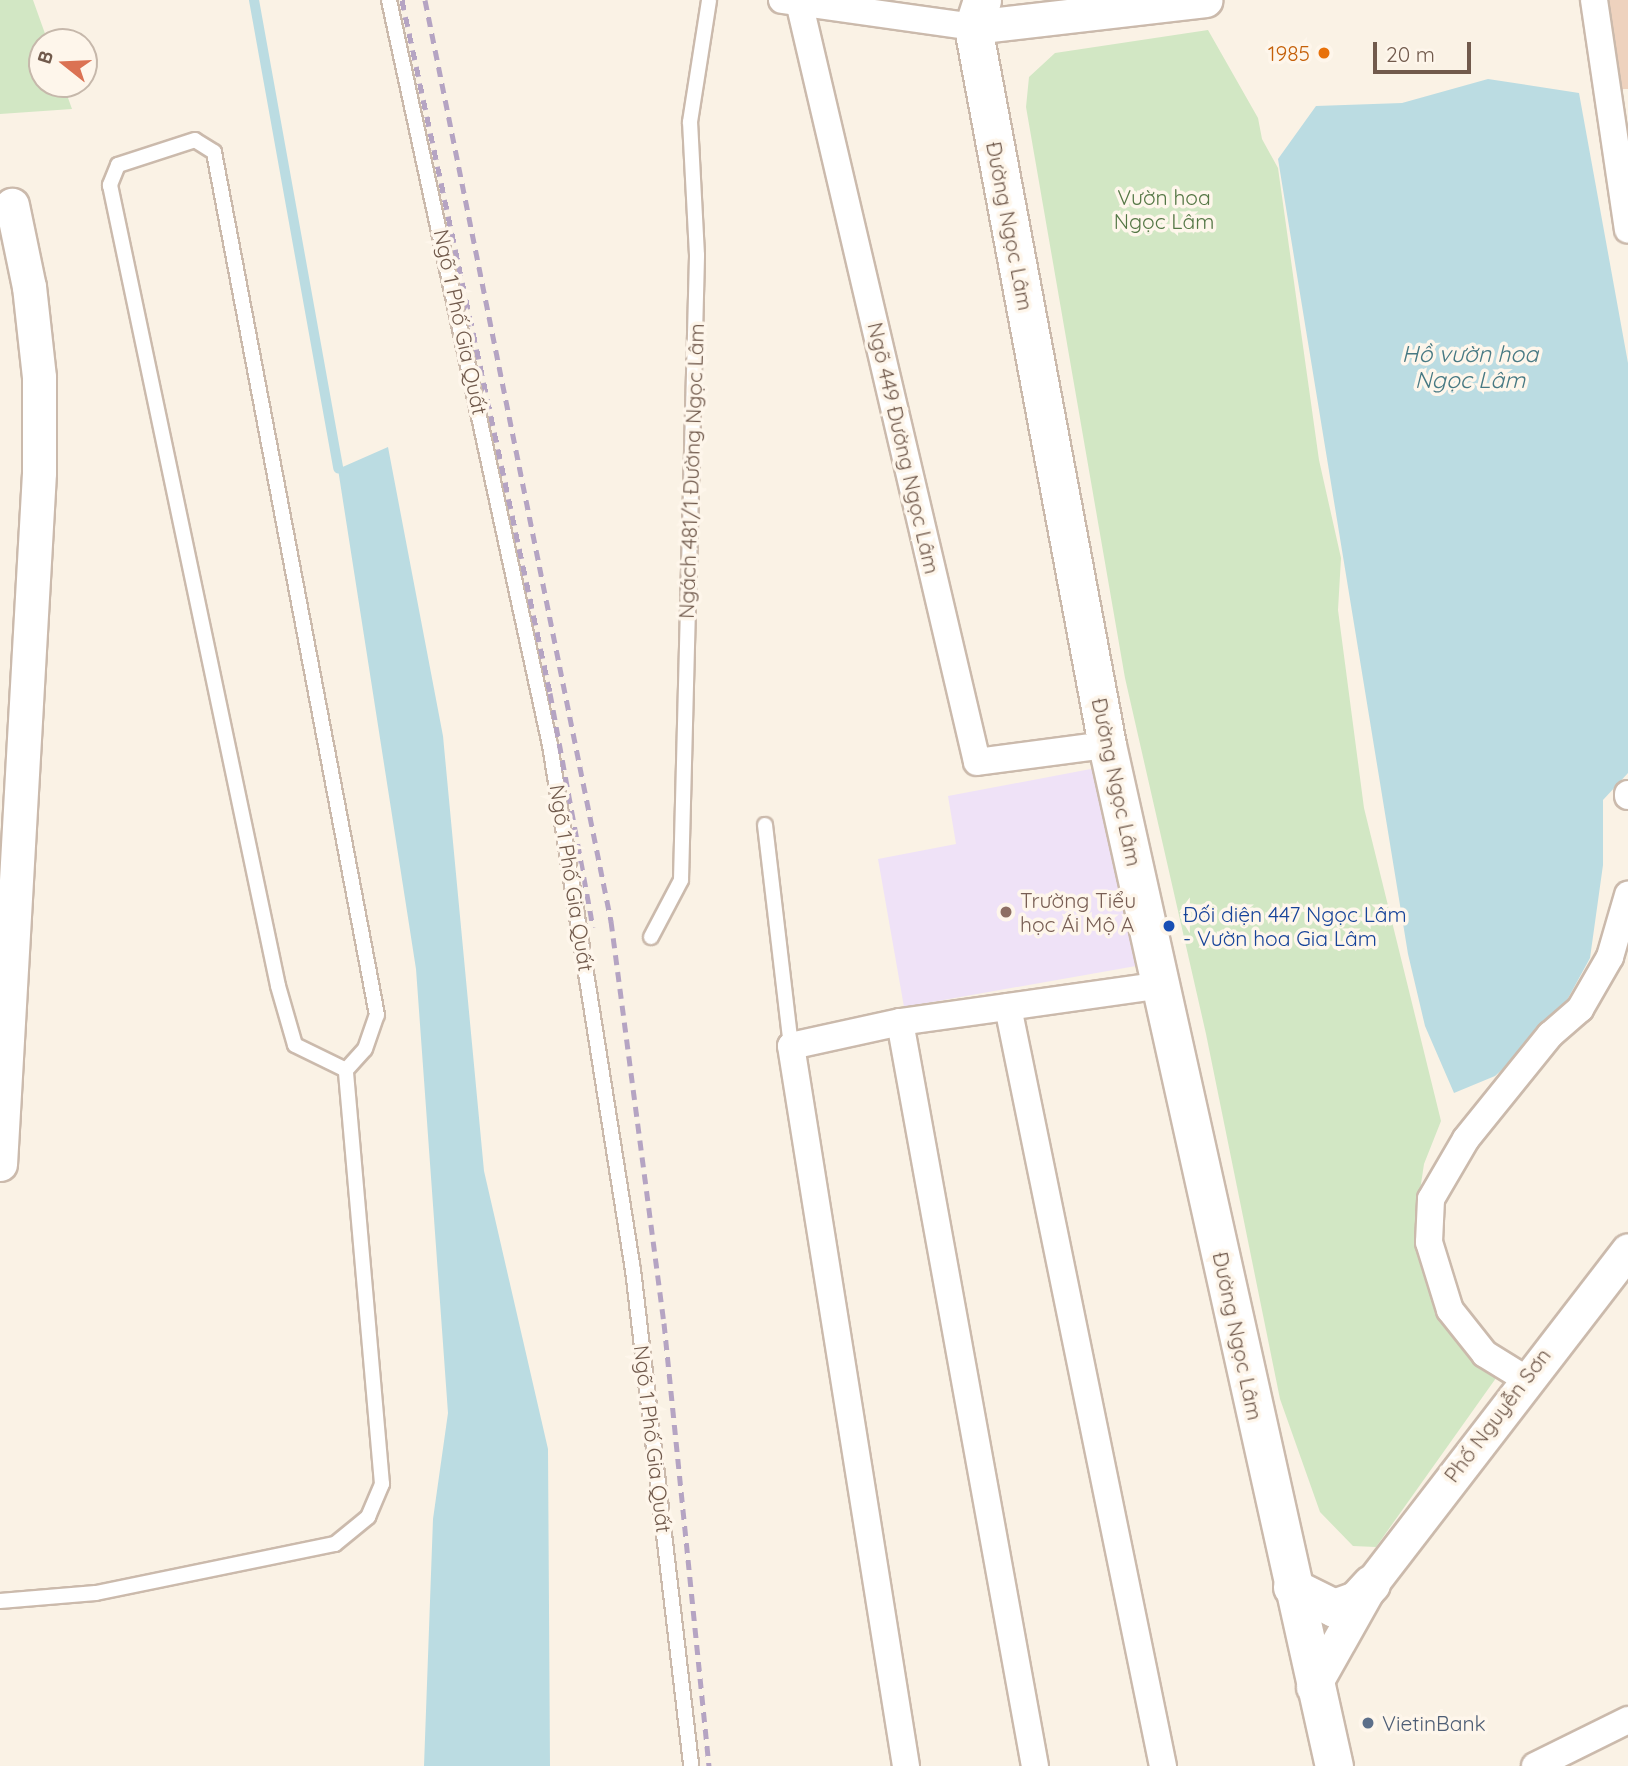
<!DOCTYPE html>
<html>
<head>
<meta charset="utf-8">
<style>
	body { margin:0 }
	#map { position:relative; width:1628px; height:1766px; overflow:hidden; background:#faf2e5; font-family:Quicksand,sans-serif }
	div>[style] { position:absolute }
	.education>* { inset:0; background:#efe2f7 }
	.green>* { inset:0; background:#d2e7c4 }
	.water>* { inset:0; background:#bbdce2 }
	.stream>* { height:10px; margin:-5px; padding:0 5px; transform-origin:5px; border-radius:5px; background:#bbdce2 }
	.building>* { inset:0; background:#eed2be; transform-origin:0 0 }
	.roads { filter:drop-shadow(2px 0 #cbbaac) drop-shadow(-2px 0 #cbbaac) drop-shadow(0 2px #cbbaac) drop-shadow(0 -2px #cbbaac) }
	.service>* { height:14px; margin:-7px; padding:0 7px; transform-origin:7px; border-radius:7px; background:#fff }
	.minor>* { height:26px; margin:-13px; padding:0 13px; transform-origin:13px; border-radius:13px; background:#fff }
	.tertiary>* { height:33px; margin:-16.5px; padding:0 16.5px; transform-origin:16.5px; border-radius:16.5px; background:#fff }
	.secondary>* { height:37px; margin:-18.5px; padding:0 18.5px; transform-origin:18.5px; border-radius:18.5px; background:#fff }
	.rail>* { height:5px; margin-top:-2.5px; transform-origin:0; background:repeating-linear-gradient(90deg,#b5a4c3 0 10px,transparent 0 17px) }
	.dots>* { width:19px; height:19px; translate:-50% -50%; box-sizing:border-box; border:4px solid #fef6eb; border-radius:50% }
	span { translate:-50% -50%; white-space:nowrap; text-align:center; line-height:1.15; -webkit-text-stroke:7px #fef6eb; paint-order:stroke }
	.food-label { font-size:21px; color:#c56008 }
	.right { translate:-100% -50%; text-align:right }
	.park-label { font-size:21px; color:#547745 }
	.street-label { font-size:21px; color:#715a4c }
	.education-label { font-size:21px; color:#785e54 }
	.left { translate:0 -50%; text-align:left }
	.transit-label { font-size:21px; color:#164399 }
	.service-label { font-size:21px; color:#4e5e75 }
	.water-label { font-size:23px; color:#477983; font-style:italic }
	.north { position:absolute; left:28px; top:28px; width:70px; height:70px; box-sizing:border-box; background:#fef6eb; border:2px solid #c6b8ab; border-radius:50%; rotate:288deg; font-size:19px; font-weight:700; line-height:28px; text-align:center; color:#715a4c }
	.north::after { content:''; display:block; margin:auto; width:24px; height:32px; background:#db7253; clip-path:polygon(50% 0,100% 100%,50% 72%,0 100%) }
	.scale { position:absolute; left:1373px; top:42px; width:98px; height:32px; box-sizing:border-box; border:4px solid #715a4c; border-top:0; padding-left:9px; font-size:21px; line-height:24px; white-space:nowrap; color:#715a4c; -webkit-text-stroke:5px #fef6eb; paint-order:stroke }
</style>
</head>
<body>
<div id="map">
	<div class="education">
		<div style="clip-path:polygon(1096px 768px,1136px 966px,904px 1007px,878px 859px,956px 844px,948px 796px)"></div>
	</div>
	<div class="green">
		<div style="clip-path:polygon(0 0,33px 0,48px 42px,42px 42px,42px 84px,63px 84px,72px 109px,0 114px)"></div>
		<div style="clip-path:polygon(1208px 30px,1258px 118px,1262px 139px,1278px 168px,1319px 460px,1341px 558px,1338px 610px,1364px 808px,1441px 1121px,1424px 1164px,1418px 1204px,1432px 1266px,1506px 1364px,1376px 1547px,1353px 1546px,1320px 1512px,1280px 1399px,1206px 1034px,1125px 678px,1026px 107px,1029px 77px,1055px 53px)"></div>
	</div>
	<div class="water">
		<div style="clip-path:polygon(1488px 79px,1579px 93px,1628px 363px,1628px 773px,1603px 800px,1603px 865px,1590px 958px,1560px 1013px,1526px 1048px,1495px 1076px,1454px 1093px,1425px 1026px,1408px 954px,1278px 159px,1316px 106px,1402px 103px)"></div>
		<div style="clip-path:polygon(388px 447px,443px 736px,484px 1171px,548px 1449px,550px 1766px,424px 1766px,433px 1519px,448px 1413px,416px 969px,338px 469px)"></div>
	</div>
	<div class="stream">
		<div style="left:254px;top:0;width:476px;rotate:79.8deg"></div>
	</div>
	<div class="building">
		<div style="left:1609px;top:0;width:19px;height:89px"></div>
	</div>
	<div class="roads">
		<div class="service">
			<div style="left:389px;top:0;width:762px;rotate:77.81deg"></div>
			<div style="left:550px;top:745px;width:532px;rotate:81.02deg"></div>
			<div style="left:633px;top:1270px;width:499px;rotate:83.3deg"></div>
			<div style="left:765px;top:825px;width:223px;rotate:83.3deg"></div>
			<div style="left:651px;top:937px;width:64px;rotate:-62.2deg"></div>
			<div style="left:681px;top:880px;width:625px;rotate:-88.53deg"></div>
			<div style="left:697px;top:255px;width:133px;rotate:-93deg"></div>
			<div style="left:690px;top:122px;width:123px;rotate:-81.1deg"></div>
			<div style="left:0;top:1601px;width:96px;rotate:-4.8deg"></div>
			<div style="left:96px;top:1593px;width:244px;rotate:-11.6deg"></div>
			<div style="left:335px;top:1544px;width:43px;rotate:-39.3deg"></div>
			<div style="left:368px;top:1517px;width:36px;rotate:-67deg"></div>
			<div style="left:382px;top:1484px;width:416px;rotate:-95deg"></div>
			<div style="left:346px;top:1070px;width:28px;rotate:-48deg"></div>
			<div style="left:365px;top:1049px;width:36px;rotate:-71deg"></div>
			<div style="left:377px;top:1015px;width:878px;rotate:-100.7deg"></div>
			<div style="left:214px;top:152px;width:22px;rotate:-148deg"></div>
			<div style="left:195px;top:140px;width:81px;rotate:162deg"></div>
			<div style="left:118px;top:165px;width:22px;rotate:112deg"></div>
			<div style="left:110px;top:185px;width:818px;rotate:78.15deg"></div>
			<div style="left:278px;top:986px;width:61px;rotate:73.9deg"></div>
			<div style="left:295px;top:1045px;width:57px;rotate:26.1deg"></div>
		</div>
		<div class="minor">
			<div style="left:782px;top:0;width:193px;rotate:8deg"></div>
			<div style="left:1594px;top:0;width:232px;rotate:81.6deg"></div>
			<div style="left:800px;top:6px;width:776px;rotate:76.82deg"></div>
			<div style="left:977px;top:762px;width:131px;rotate:-7.5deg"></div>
			<div style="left:1628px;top:794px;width:2px;rotate:90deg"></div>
			<div style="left:1008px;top:1007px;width:775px;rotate:78.46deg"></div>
			<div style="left:900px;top:1022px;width:756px;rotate:79.72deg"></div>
			<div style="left:1524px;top:1378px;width:46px;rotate:-148.4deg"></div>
			<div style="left:1485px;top:1354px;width:56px;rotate:-128.5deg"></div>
			<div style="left:1450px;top:1310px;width:71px;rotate:-107.2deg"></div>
			<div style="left:1429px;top:1242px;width:43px;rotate:-87.3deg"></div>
			<div style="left:1431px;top:1199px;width:69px;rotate:-59.7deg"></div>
			<div style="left:1466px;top:1139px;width:134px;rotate:-51.1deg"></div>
			<div style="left:1550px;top:1035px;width:40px;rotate:-41deg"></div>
			<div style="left:1580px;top:1009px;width:60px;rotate:-60deg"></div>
			<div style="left:1610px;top:957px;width:65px;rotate:-73.8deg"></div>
			<div style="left:906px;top:1766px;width:729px;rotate:-99.07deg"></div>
			<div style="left:791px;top:1046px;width:112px;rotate:-12.4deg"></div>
			<div style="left:900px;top:1022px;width:266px;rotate:-8deg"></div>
			<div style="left:1535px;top:1766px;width:104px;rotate:-26.3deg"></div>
		</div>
		<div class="tertiary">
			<div style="left:973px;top:27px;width:234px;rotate:-6.6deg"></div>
			<div style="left:0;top:1164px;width:693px;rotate:-86.77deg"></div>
			<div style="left:39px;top:472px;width:95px;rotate:-90deg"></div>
			<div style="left:39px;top:377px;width:91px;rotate:-96.3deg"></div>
			<div style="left:29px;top:287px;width:84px;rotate:-101.7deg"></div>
			<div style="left:1313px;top:1687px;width:118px;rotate:-60.6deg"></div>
			<div style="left:1371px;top:1584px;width:421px;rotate:-52.4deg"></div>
		</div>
		<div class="secondary">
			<div style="left:982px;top:0;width:28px;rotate:108deg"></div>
			<div style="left:973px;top:27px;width:730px;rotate:79.43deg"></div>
			<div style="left:1107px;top:745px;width:1046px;rotate:77.47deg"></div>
			<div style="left:1292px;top:1587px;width:47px;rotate:26.6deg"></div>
			<div style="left:1334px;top:1608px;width:23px;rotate:-20deg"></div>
			<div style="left:1356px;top:1600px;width:22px;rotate:-47deg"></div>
		</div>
	</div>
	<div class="rail">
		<div style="left:402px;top:0;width:709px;rotate:77.94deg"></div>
		<div style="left:550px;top:693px;width:238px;rotate:79.6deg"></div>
		<div style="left:425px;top:0;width:940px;rotate:78.58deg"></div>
		<div style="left:611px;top:921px;width:405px;rotate:82.5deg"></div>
		<div style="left:664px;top:1323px;width:445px;rotate:84.2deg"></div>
	</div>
	<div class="dots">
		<div style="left:1324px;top:53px;background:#e8710a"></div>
		<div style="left:1006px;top:912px;background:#8d6e63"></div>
		<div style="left:1169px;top:926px;background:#1a4fb4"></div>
		<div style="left:1368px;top:1723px;background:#5c6f8a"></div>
	</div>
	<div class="food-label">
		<span class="right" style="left:1310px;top:53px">1985</span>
	</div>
	<div class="park-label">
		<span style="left:1164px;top:209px">Vườn hoa<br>Ngọc Lâm</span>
	</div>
	<div class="street-label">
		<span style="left:1010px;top:226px;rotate:79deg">Đường Ngọc Lâm</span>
		<span style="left:461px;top:322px;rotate:78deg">Ngõ 1 Phố Gia Quất</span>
		<span style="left:904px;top:448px;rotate:77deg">Ngõ 449 Đường Ngọc Lâm</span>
		<span style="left:691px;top:471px;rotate:-88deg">Ngách 481/1 Đường Ngọc Lâm</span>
		<span style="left:1117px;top:782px;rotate:78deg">Đường Ngọc Lâm</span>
		<span style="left:572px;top:878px;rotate:81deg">Ngõ 1 Phố Gia Quất</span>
		<span style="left:1238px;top:1336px;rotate:78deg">Đường Ngọc Lâm</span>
		<span style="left:1497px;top:1415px;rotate:-53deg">Phố Nguyễn Sơn</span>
		<span style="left:653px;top:1439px;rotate:83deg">Ngõ 1 Phố Gia Quất</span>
	</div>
	<div class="education-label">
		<span class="left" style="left:1020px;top:912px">Trường Tiểu<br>học Ái Mộ A</span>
	</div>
	<div class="transit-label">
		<span class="left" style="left:1183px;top:926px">Đối diện 447 Ngọc Lâm<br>- Vườn hoa Gia Lâm</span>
	</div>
	<div class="service-label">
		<span class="left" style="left:1382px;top:1723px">VietinBank</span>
	</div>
	<div class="water-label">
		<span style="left:1470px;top:367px">Hồ vườn hoa<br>Ngọc Lâm</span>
	</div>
	<div class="north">B</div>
	<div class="scale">20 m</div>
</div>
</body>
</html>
